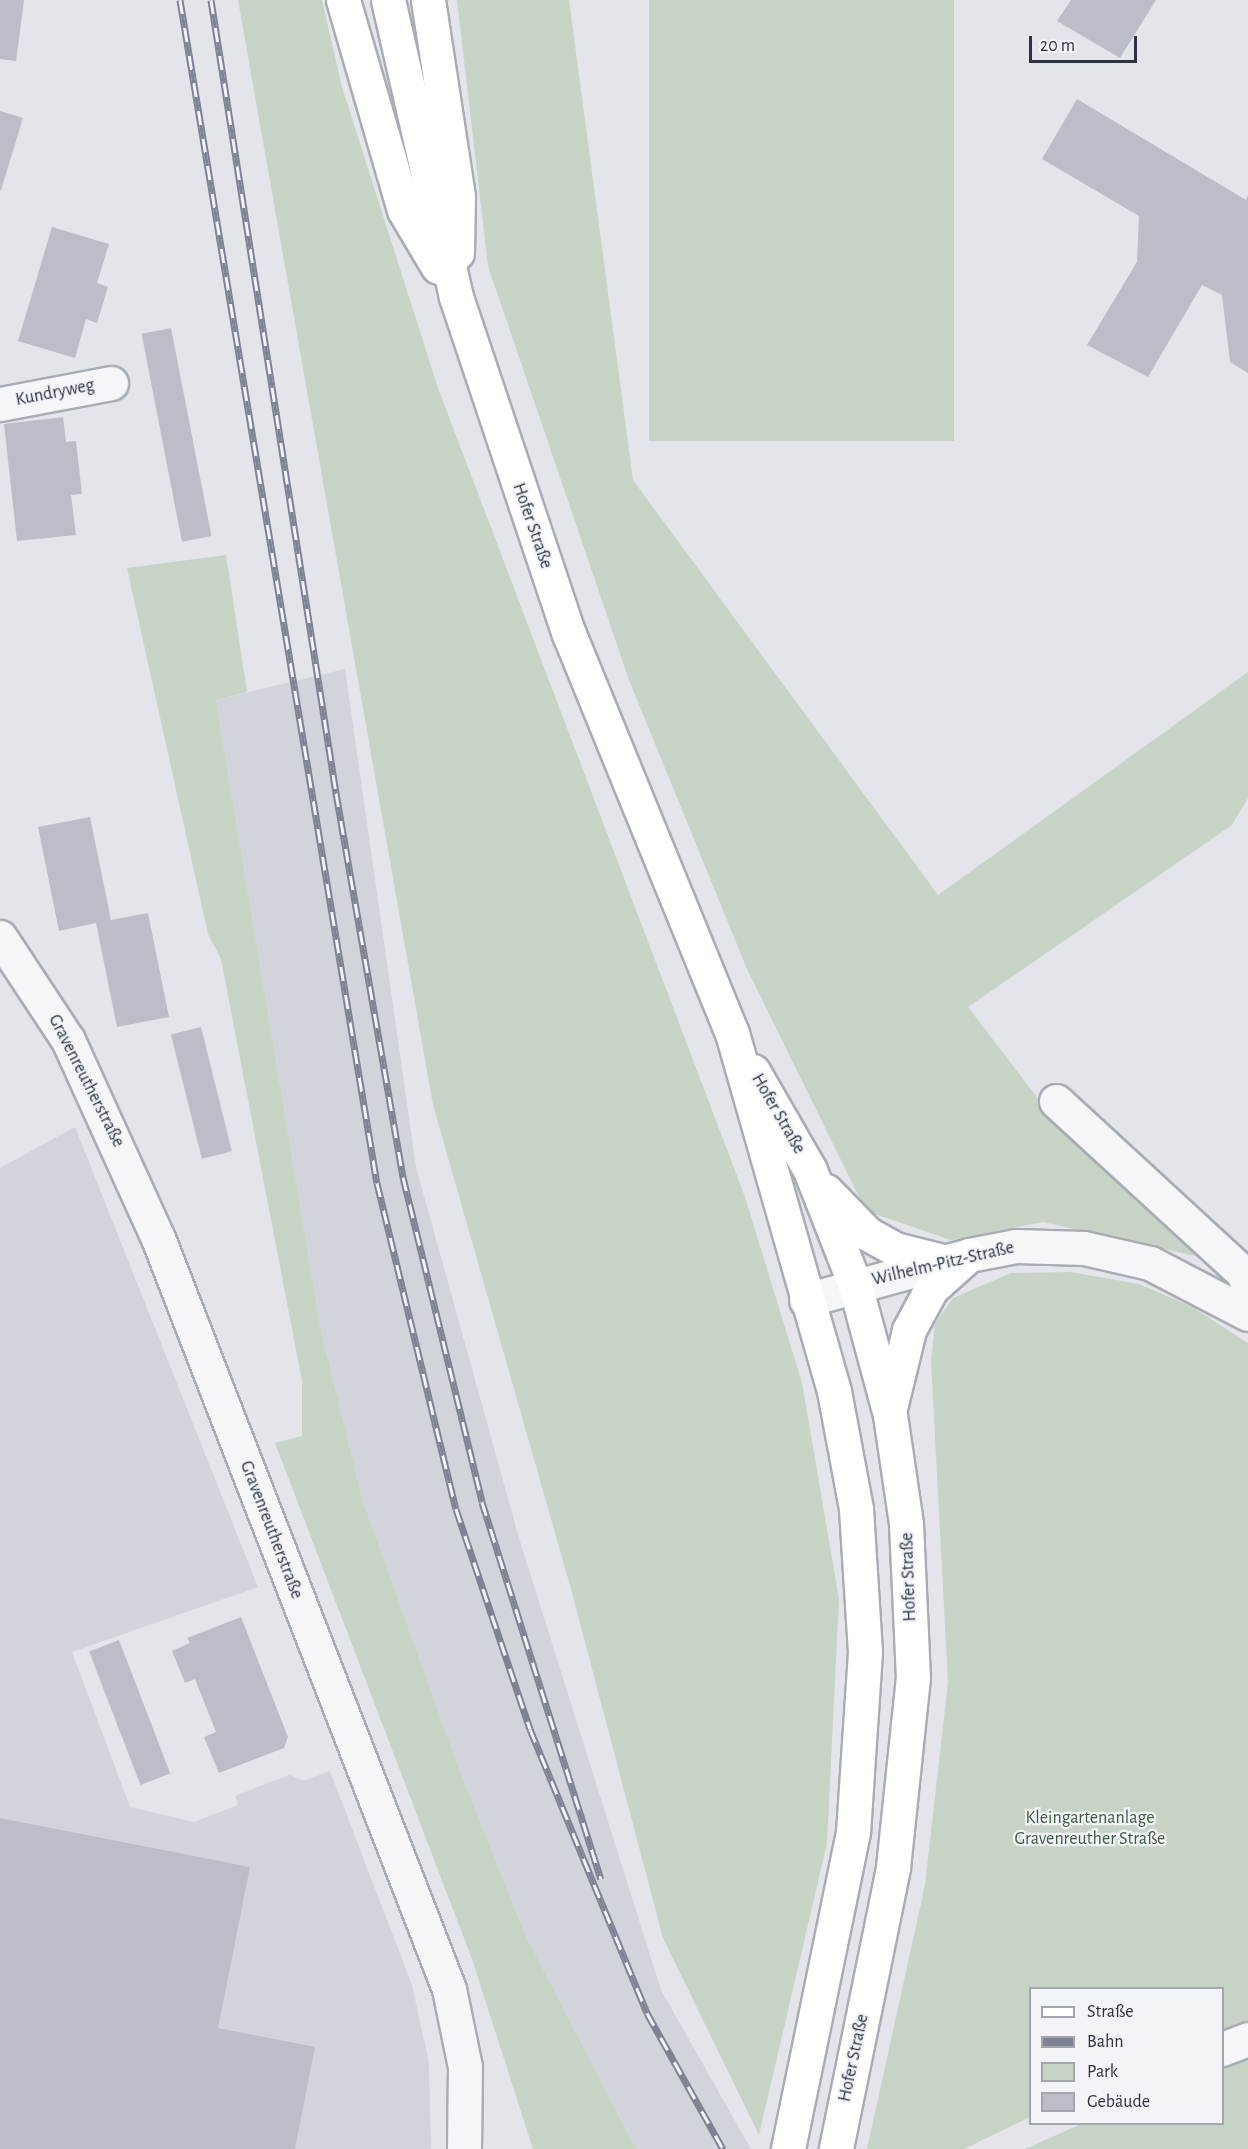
<!DOCTYPE html>
<html>
<head>
<meta charset="utf-8">
<style>
	body { margin:0 }
	#map { position:relative; width:1248px; height:2149px; overflow:hidden; background:#e3e5ea; font-family:"Alegreya Sans",sans-serif }
	div>[style] { position:absolute }
	.built>* { inset:0; background:#d2d4dc }
	.green>* { inset:0; background:#c7d3c5; transform-origin:0 0 }
	.building>* { inset:0; background:#bbbec7; transform-origin:0 0 }
	.roads { filter:drop-shadow(2px 0 #a8acb4) drop-shadow(-2px 0 #a8acb4) drop-shadow(0 2px #a8acb4) drop-shadow(0 -2px #a8acb4) }
	.minor>* { height:33px; margin:-16.5px; padding:0 16.5px; transform-origin:16.5px; border-radius:16.5px; background:#f6f6f9 }
	.major>* { height:33px; margin:-16.5px; padding:0 16.5px; transform-origin:16.5px; border-radius:16.5px; background:#fff }
	.rail>* { height:7px; margin-top:-3.5px; transform-origin:0; background:repeating-linear-gradient(90deg,#f3f4f8 0 14px,#7e8393 0 28px); box-sizing:border-box; border-block:2px solid #7e8393 }
	span { translate:-50% -50%; white-space:nowrap; text-align:center; line-height:1.15; -webkit-text-stroke:4.5px #f3f4f8; paint-order:stroke }
	.street-label { font-size:18px; color:#2c3241 }
	.park-label { font-size:18px; color:#3d5c3b }
	.legend { position:absolute; left:1029px; top:1987px; width:195px; height:138px; box-sizing:border-box; background:#f3f4f8; border:2px solid #a3a6af; margin:0; padding:8px 10px; list-style:none; font-size:18px; color:#2c3241 }
	.legend li { display:flex; align-items:center; gap:12px; height:30px }
	.legend b { width:30px; border:2px solid #a3a6af }
	.scale { position:absolute; left:1029px; top:36px; width:108px; height:27px; box-sizing:border-box; border:3px solid #2c3241; border-top:0; padding-left:8px; font-size:18px; line-height:21px; white-space:nowrap; color:#2c3241; -webkit-text-stroke:4px #f3f4f8; paint-order:stroke }
</style>
</head>
<body>
<div id="map">
	<div class="built">
		<div style="clip-path:polygon(345px 669px,416px 1167px,519px 1538px,661px 1990px,751px 2149px,636px 2149px,525px 1934px,458px 1766px,363px 1501px,321px 1330px,216px 700px)"></div>
		<div style="clip-path:polygon(75px 1127px,258px 1587px,72px 1652px,130px 1807px,194px 1822px,238px 1805px,235px 1796px,289px 1775px,304px 1781px,330px 1771px,412px 1985px,429px 2063px,431px 2149px,0 2149px,0 1168px)"></div>
	</div>
	<div class="green">
		<div style="clip-path:polygon(238px 0,322px 0,342px 87px,438px 388px,745px 1197px,802px 1383px,839px 1599px,827px 1843px,759px 2135px,663px 1938px,571px 1589px,433px 1105px)"></div>
		<div style="clip-path:polygon(457px 0,569px 0,633px 480px,938px 895px,1248px 672px,1248px 798px,1232px 825px,968px 1007px,1059px 1126px,1205px 1258px,1043px 1222px,951px 1240px,866px 1211px,747px 969px,629px 680px,488px 266px)"></div>
		<div style="left:649px;top:0;width:305px;height:441px"></div>
		<div style="clip-path:polygon(226px 555px,247px 692px,216px 700px,321px 1330px,363px 1501px,458px 1766px,525px 1934px,636px 2149px,533px 2149px,472px 1959px,275px 1443px,302px 1436px,302px 1381px,221px 959px,208px 934px,127px 568px)"></div>
		<div style="clip-path:polygon(1070px 1272px,1139px 1284px,1192px 1307px,1248px 1343px,1248px 2022px,1223px 2031px,1222px 1988px,1030px 1988px,1030px 2117px,964px 2149px,867px 2149px,925px 1885px,948px 1682px,931px 1361px,935px 1324px,953px 1298px,1011px 1273px)"></div>
		<div style="clip-path:polygon(1248px 2052px,1248px 2149px,1025px 2149px,1081px 2124px,1222px 2124px,1223px 2061px)"></div>
	</div>
	<div class="building">
		<div style="clip-path:polygon(0 0,24px 0,16px 61px,0 59px)"></div>
		<div style="clip-path:polygon(1071px 0,1156px 0,1120px 58px,1057px 21px)"></div>
		<div style="clip-path:polygon(1077px 99px,1246px 200px,1248px 195px,1248px 373px,1230px 362px,1222px 295px,1202px 285px,1148px 377px,1087px 345px,1137px 262px,1139px 216px,1042px 159px)"></div>
		<div style="clip-path:polygon(0 111px,23px 118px,1px 190px,0 190px)"></div>
		<div style="clip-path:polygon(52px 227px,109px 244px,97px 283px,108px 287px,97px 323px,86px 319px,75px 358px,18px 341px)"></div>
		<div style="left:171px;top:328px;width:212px;height:30px;rotate:79deg"></div>
		<div style="clip-path:polygon(63px 417px,66px 442px,76px 441px,82px 494px,71px 495px,76px 535px,17px 541px,4px 424px)"></div>
		<div style="clip-path:polygon(90px 817px,111px 920px,148px 913px,169px 1017px,117px 1027px,96px 923px,59px 931px,38px 827px)"></div>
		<div style="left:201px;top:1027px;width:128px;height:31px;rotate:76deg"></div>
		<div style="clip-path:polygon(241px 1617px,288px 1737px,284px 1748px,219px 1773px,204px 1737px,216px 1732px,195px 1679px,185px 1683px,172px 1651px,190px 1643px,187px 1638px)"></div>
		<div style="left:119px;top:1640px;width:143px;height:32px;rotate:69deg"></div>
		<div style="clip-path:polygon(0 1818px,250px 1867px,218px 2028px,315px 2047px,295px 2149px,0 2149px)"></div>
	</div>
	<div class="roads">
		<div class="minor">
			<div style="left:0;top:404px;width:113px;rotate:-10.7deg"></div>
			<div style="left:0;top:937px;width:123px;rotate:56.6deg"></div>
			<div style="left:68px;top:1040px;width:217px;rotate:65.6deg"></div>
			<div style="left:158px;top:1238px;width:805px;rotate:68.82deg"></div>
			<div style="left:449px;top:1989px;width:80px;rotate:78.4deg"></div>
			<div style="left:465px;top:2067px;width:82px;rotate:90.7deg"></div>
			<div style="left:1056px;top:1101px;width:255px;rotate:42.6deg"></div>
			<div style="left:1244px;top:1274px;width:16px;rotate:75deg"></div>
			<div style="left:806px;top:1300px;width:169px;rotate:-15.4deg"></div>
			<div style="left:969px;top:1255px;width:48px;rotate:-10.8deg"></div>
			<div style="left:1016px;top:1246px;width:68px;rotate:1.7deg"></div>
			<div style="left:1084px;top:1248px;width:68px;rotate:12.8deg"></div>
			<div style="left:1150px;top:1263px;width:110px;rotate:27.5deg"></div>
			<div style="left:1222px;top:2049px;width:28px;rotate:-21deg"></div>
		</div>
		<div class="major">
			<div style="left:343px;top:0;width:219px;rotate:73.8deg"></div>
			<div style="left:404px;top:210px;width:66px;rotate:59.2deg"></div>
			<div style="left:388px;top:0;width:305px;rotate:77.1deg"></div>
			<div style="left:456px;top:297px;width:355px;rotate:71.5deg"></div>
			<div style="left:569px;top:634px;width:431px;rotate:67.8deg"></div>
			<div style="left:732px;top:1033px;width:372px;rotate:74.1deg"></div>
			<div style="left:834px;top:1391px;width:120px;rotate:79.4deg"></div>
			<div style="left:856px;top:1509px;width:143px;rotate:86.4deg"></div>
			<div style="left:865px;top:1652px;width:180px;rotate:93.8deg"></div>
			<div style="left:853px;top:1832px;width:324px;rotate:101.6deg"></div>
			<div style="left:428px;top:0;width:198px;rotate:81.3deg"></div>
			<div style="left:458px;top:196px;width:57px;rotate:91deg"></div>
			<div style="left:753px;top:1071px;width:114px;rotate:60.1deg"></div>
			<div style="left:810px;top:1170px;width:123px;rotate:68.6deg"></div>
			<div style="left:855px;top:1285px;width:135px;rotate:74.9deg"></div>
			<div style="left:890px;top:1415px;width:110px;rotate:81.6deg"></div>
			<div style="left:906px;top:1524px;width:153px;rotate:87.4deg"></div>
			<div style="left:913px;top:1677px;width:192px;rotate:96deg"></div>
			<div style="left:893px;top:1868px;width:287px;rotate:101.5deg"></div>
			<div style="left:826px;top:1191px;width:60px;rotate:45.7deg"></div>
			<div style="left:868px;top:1234px;width:31px;rotate:29deg"></div>
			<div style="left:895px;top:1249px;width:49px;rotate:14.3deg"></div>
			<div style="left:891px;top:1404px;width:76px;rotate:-76.3deg"></div>
			<div style="left:909px;top:1330px;width:47px;rotate:-61.8deg"></div>
			<div style="left:931px;top:1289px;width:51px;rotate:-41.8deg"></div>
		</div>
	</div>
	<div class="rail">
		<div style="left:180px;top:0;width:1199px;rotate:80.55deg"></div>
		<div style="left:377px;top:1183px;width:335px;rotate:76.4deg"></div>
		<div style="left:456px;top:1509px;width:232px;rotate:71.4deg"></div>
		<div style="left:530px;top:1729px;width:307px;rotate:67.6deg"></div>
		<div style="left:647px;top:2013px;width:156px;rotate:60.8deg"></div>
		<div style="left:211px;top:0;width:803px;rotate:81.04deg"></div>
		<div style="left:336px;top:793px;width:390px;rotate:80.1deg"></div>
		<div style="left:403px;top:1177px;width:334px;rotate:76.3deg"></div>
		<div style="left:482px;top:1502px;width:395px;rotate:72.5deg"></div>
	</div>
	<div class="street-label">
		<span style="left:55px;top:393px;rotate:-11deg">Kundryweg</span>
		<span style="left:532px;top:526px;rotate:71deg">Hofer Straße</span>
		<span style="left:86px;top:1081px;rotate:63deg">Gravenreutherstraße</span>
		<span style="left:778px;top:1114px;rotate:60deg">Hofer Straße</span>
		<span style="left:943px;top:1264px;rotate:-13deg">Wilhelm-Pitz-Straße</span>
		<span style="left:271px;top:1530px;rotate:69deg">Gravenreutherstraße</span>
		<span style="left:909px;top:1577px;rotate:-92deg">Hofer Straße</span>
		<span style="left:854px;top:2058px;rotate:-78deg">Hofer Straße</span>
	</div>
	<div class="park-label">
		<span style="left:1090px;top:1829px">Kleingartenanlage<br>Gravenreuther Straße</span>
	</div>
	<ul class="legend">
	<li><b style="height:8px;background:#fff"></b>Straße</li>
	<li><b style="height:8px;background:#7e8393"></b>Bahn</li>
	<li><b style="height:16px;background:#c7d3c5"></b>Park</li>
	<li><b style="height:16px;background:#bbbec7"></b>Gebäude</li>
	</ul>
	<div class="scale">20 m</div>
</div>
</body>
</html>
